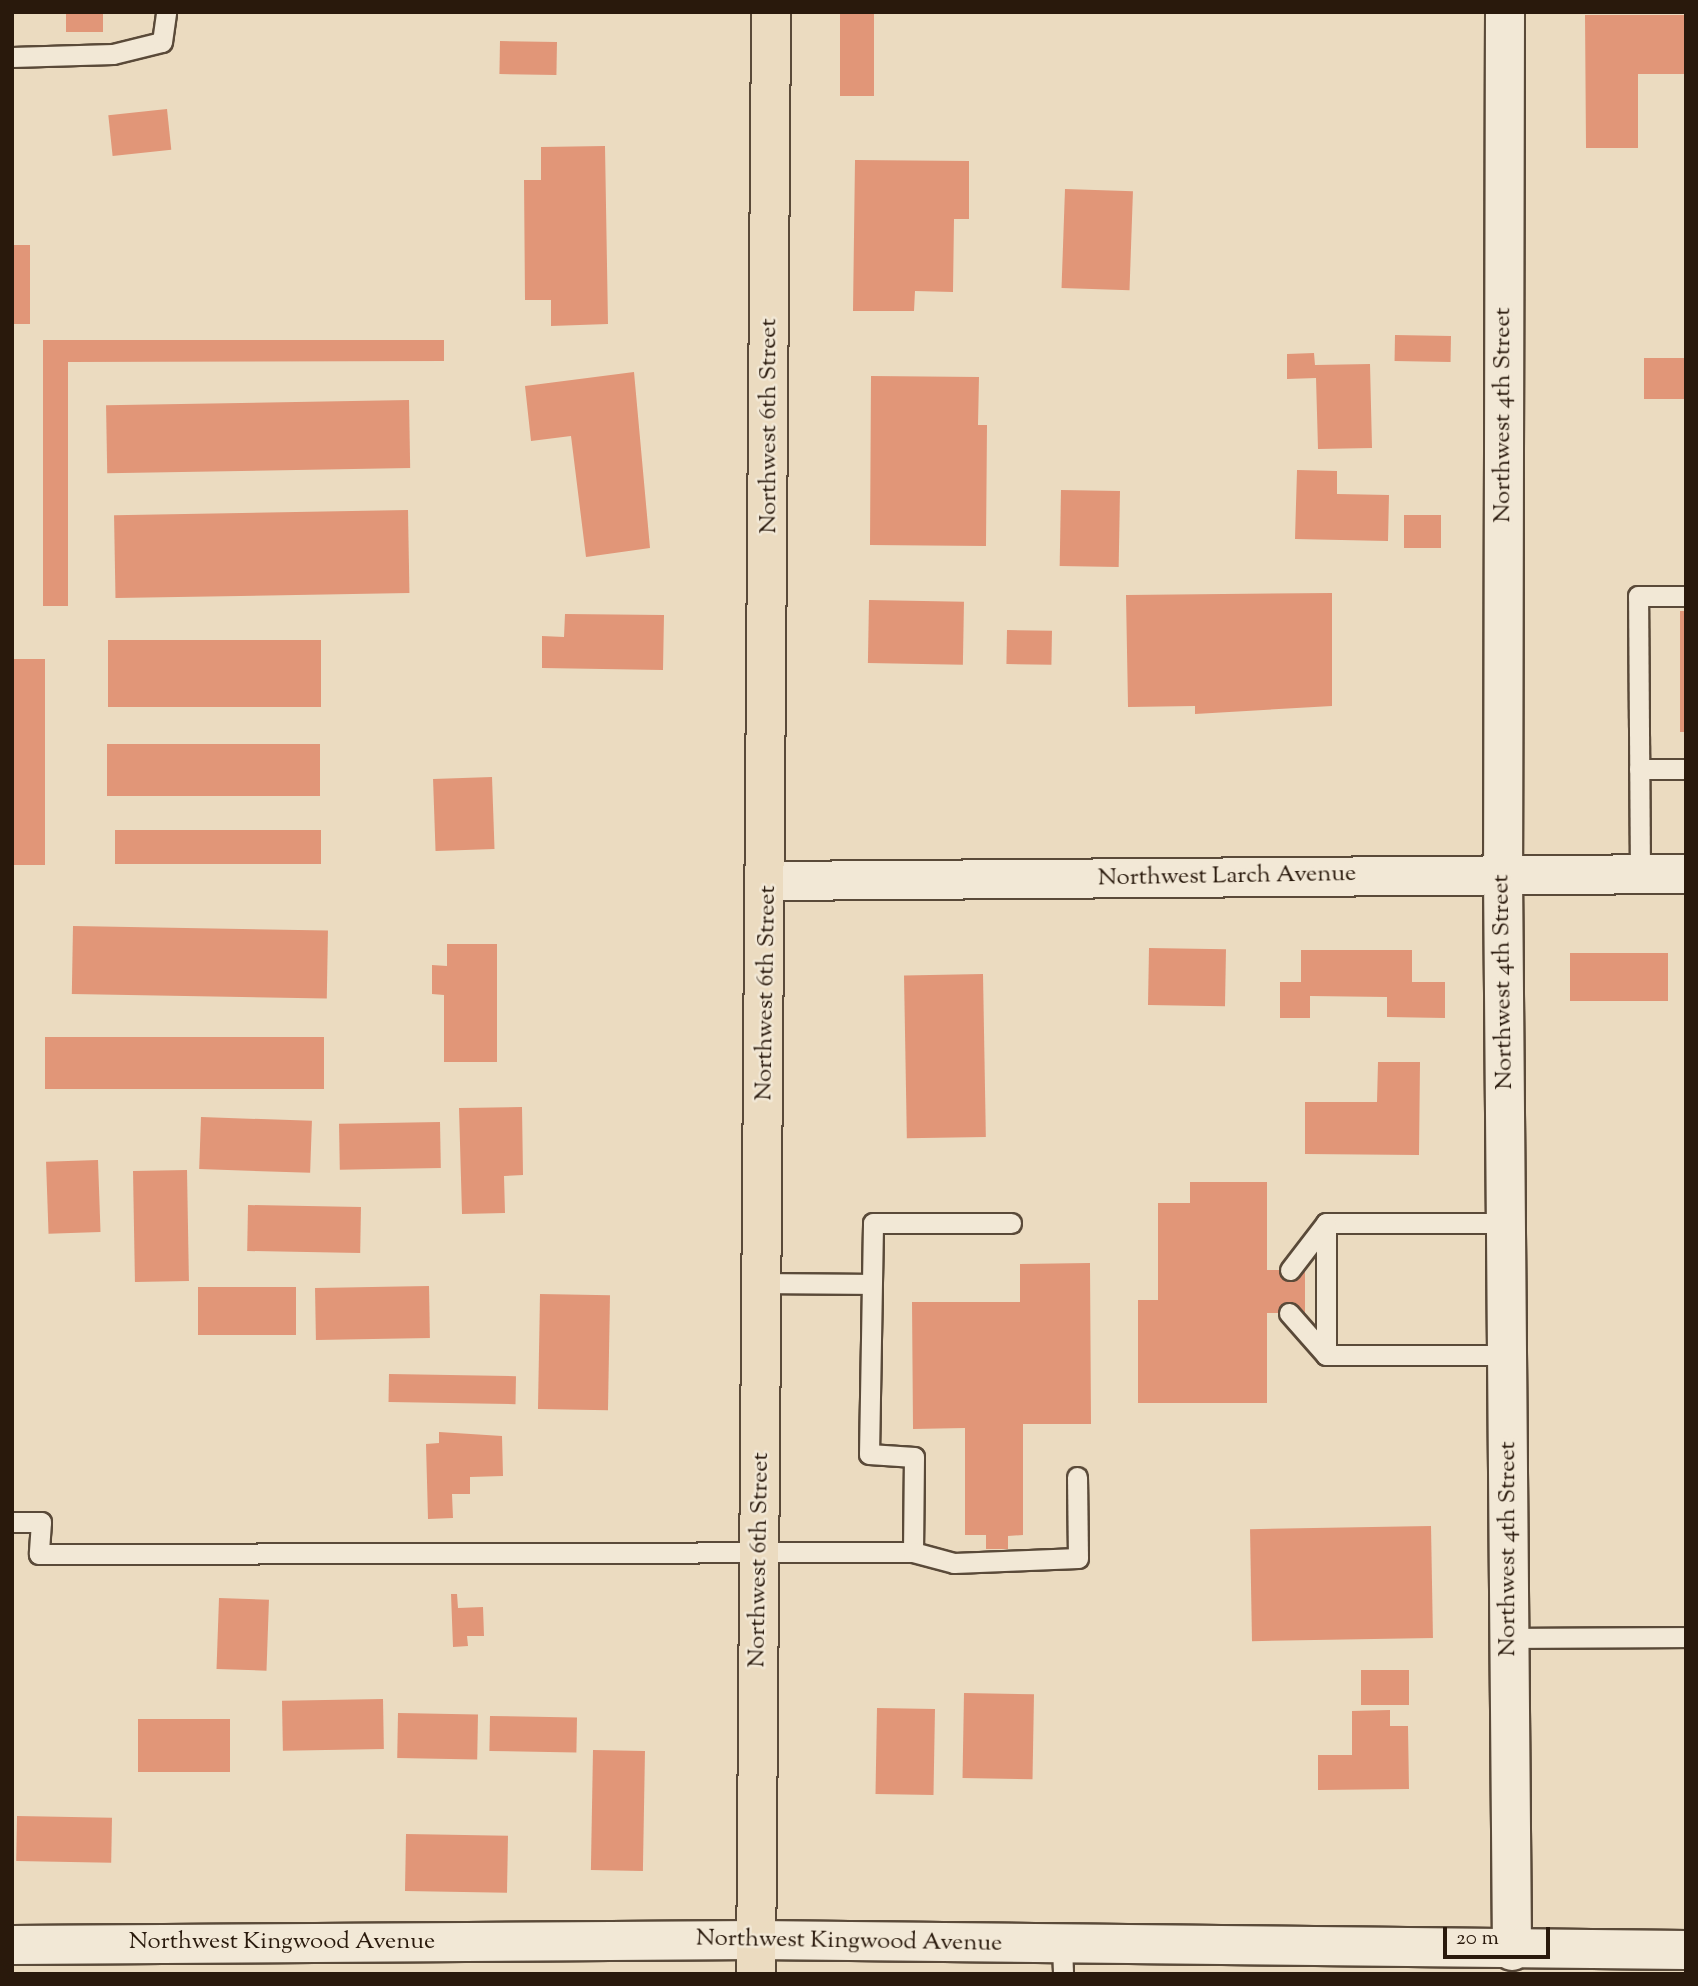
<!DOCTYPE html>
<html>
<head>
<meta charset="utf-8">
<style>
	body { margin:0 }
	#map { position:relative; width:1698px; height:1986px; overflow:hidden; background:#ebdbc0; font-family:"Sorts Mill Goudy",serif }
	div>[style] { position:absolute }
	.building>* { inset:0; background:#e19678; transform-origin:0 0 }
	.roads { filter:drop-shadow(2px 0 #5a4a39) drop-shadow(-2px 0 #5a4a39) drop-shadow(0 2px #5a4a39) drop-shadow(0 -2px #5a4a39) }
	.lane>* { height:19px; margin:-9.5px; padding:0 9.5px; transform-origin:9.5px; border-radius:9.5px; background:#f2e8d6 }
	.street>* { height:38px; margin:-19px; padding:0 19px; transform-origin:19px; border-radius:19px; background:#f2e8d6 }
	.secondary>* { height:38px; margin:-19px; padding:0 19px; transform-origin:19px; border-radius:19px; background:#f2e8d6 }
	.primary>* { height:38px; margin:-19px; padding:0 19px; transform-origin:19px; border-radius:19px; background:#ebdbc0 }
	span { translate:-50% -50%; white-space:nowrap; text-align:center; line-height:1.15; -webkit-text-stroke:5px #f2e8d6; paint-order:stroke }
	.street-label { font-size:24px; color:#29190c }
	.frame { position:absolute; inset:0; border:14px solid #29190c; pointer-events:none }
	.scale { position:absolute; left:1443px; top:1927px; width:107px; height:32px; box-sizing:border-box; border:4px solid #29190c; border-top:0; padding-left:9px; font-size:21px; line-height:24px; white-space:nowrap; color:#29190c; -webkit-text-stroke:5px #f2e8d6; paint-order:stroke }
</style>
</head>
<body>
<div id="map">
	<div class="building">
		<div style="left:66px;top:12px;width:37px;height:20px"></div>
		<div style="left:840px;top:12px;width:34px;height:84px"></div>
		<div style="clip-path:polygon(1585px 15px,1686px 15px,1686px 74px,1638px 74px,1638px 148px,1586px 148px)"></div>
		<div style="left:500px;top:41px;width:57px;height:33px;rotate:1deg"></div>
		<div style="left:167px;top:109px;width:41px;height:59px;rotate:84deg"></div>
		<div style="clip-path:polygon(605px 146px,608px 324px,551px 326px,551px 300px,525px 300px,524px 180px,541px 180px,541px 147px)"></div>
		<div style="clip-path:polygon(855px 160px,969px 161px,969px 219px,954px 219px,953px 292px,915px 291px,914px 311px,853px 311px)"></div>
		<div style="left:1065px;top:189px;width:68px;height:99px;rotate:2deg"></div>
		<div style="left:12px;top:245px;width:18px;height:79px"></div>
		<div style="left:1395px;top:335px;width:56px;height:26px;rotate:1deg"></div>
		<div style="clip-path:polygon(43px 340px,444px 340px,444px 361px,68px 362px,68px 606px,43px 606px)"></div>
		<div style="clip-path:polygon(1314px 353px,1315px 365px,1370px 364px,1372px 448px,1318px 449px,1316px 378px,1287px 379px,1287px 354px)"></div>
		<div style="left:1644px;top:358px;width:42px;height:41px"></div>
		<div style="clip-path:polygon(634px 372px,650px 548px,586px 557px,571px 436px,531px 441px,525px 386px)"></div>
		<div style="clip-path:polygon(871px 376px,979px 377px,978px 425px,987px 425px,986px 546px,870px 545px)"></div>
		<div style="left:409px;top:400px;width:68px;height:303px;rotate:89deg"></div>
		<div style="clip-path:polygon(1297px 470px,1337px 471px,1337px 494px,1389px 495px,1388px 541px,1295px 539px)"></div>
		<div style="left:1061px;top:490px;width:59px;height:76px;rotate:1deg"></div>
		<div style="left:408px;top:510px;width:83px;height:294px;rotate:89deg"></div>
		<div style="left:1404px;top:515px;width:37px;height:33px"></div>
		<div style="clip-path:polygon(1332px 593px,1332px 706px,1195px 714px,1195px 706px,1128px 707px,1126px 595px)"></div>
		<div style="left:869px;top:600px;width:95px;height:63px;rotate:1deg"></div>
		<div style="left:1680px;top:611px;width:6px;height:121px"></div>
		<div style="clip-path:polygon(565px 614px,664px 615px,663px 670px,542px 668px,542px 636px,564px 637px)"></div>
		<div style="left:1007px;top:630px;width:45px;height:34px;rotate:1deg"></div>
		<div style="left:108px;top:640px;width:213px;height:67px"></div>
		<div style="left:12px;top:659px;width:33px;height:206px"></div>
		<div style="left:320px;top:744px;width:52px;height:213px;rotate:90deg"></div>
		<div style="left:492px;top:777px;width:72px;height:59px;rotate:88deg"></div>
		<div style="left:321px;top:830px;width:34px;height:206px;rotate:90deg"></div>
		<div style="left:73px;top:926px;width:255px;height:68px;rotate:1deg"></div>
		<div style="clip-path:polygon(447px 944px,497px 944px,497px 1062px,444px 1062px,444px 995px,432px 994px,432px 965px,447px 966px)"></div>
		<div style="left:1149px;top:948px;width:77px;height:57px;rotate:1deg"></div>
		<div style="clip-path:polygon(1301px 950px,1412px 950px,1412px 982px,1445px 982px,1445px 1018px,1387px 1017px,1387px 997px,1310px 996px,1310px 1018px,1280px 1018px,1280px 982px,1301px 982px)"></div>
		<div style="left:1570px;top:953px;width:98px;height:48px"></div>
		<div style="left:983px;top:974px;width:163px;height:79px;rotate:89deg"></div>
		<div style="left:45px;top:1037px;width:279px;height:52px"></div>
		<div style="clip-path:polygon(1378px 1062px,1420px 1062px,1419px 1155px,1305px 1154px,1305px 1102px,1377px 1102px)"></div>
		<div style="clip-path:polygon(522px 1107px,523px 1175px,504px 1176px,505px 1213px,462px 1214px,459px 1108px)"></div>
		<div style="left:201px;top:1117px;width:111px;height:52px;rotate:2deg"></div>
		<div style="left:440px;top:1122px;width:46px;height:101px;rotate:89deg"></div>
		<div style="left:98px;top:1160px;width:72px;height:52px;rotate:88deg"></div>
		<div style="left:187px;top:1170px;width:111px;height:54px;rotate:89deg"></div>
		<div style="clip-path:polygon(1190px 1182px,1267px 1182px,1267px 1270px,1305px 1270px,1305px 1313px,1267px 1313px,1267px 1403px,1138px 1403px,1138px 1300px,1158px 1300px,1158px 1203px,1190px 1203px)"></div>
		<div style="left:248px;top:1205px;width:113px;height:46px;rotate:1deg"></div>
		<div style="clip-path:polygon(1090px 1263px,1091px 1424px,1023px 1424px,1023px 1535px,1008px 1536px,1008px 1549px,986px 1549px,986px 1535px,965px 1535px,965px 1428px,913px 1429px,912px 1302px,1020px 1302px,1020px 1264px)"></div>
		<div style="left:429px;top:1286px;width:52px;height:114px;rotate:89deg"></div>
		<div style="left:296px;top:1287px;width:48px;height:98px;rotate:90deg"></div>
		<div style="left:540px;top:1294px;width:70px;height:115px;rotate:1deg"></div>
		<div style="left:389px;top:1374px;width:127px;height:28px;rotate:1deg"></div>
		<div style="clip-path:polygon(439px 1432px,502px 1436px,503px 1476px,470px 1477px,470px 1494px,452px 1494px,453px 1518px,428px 1519px,426px 1444px,439px 1443px)"></div>
		<div style="left:1431px;top:1526px;width:112px;height:181px;rotate:89deg"></div>
		<div style="clip-path:polygon(451px 1594px,457px 1594px,458px 1608px,483px 1607px,484px 1636px,467px 1636px,468px 1646px,453px 1647px)"></div>
		<div style="left:219px;top:1598px;width:50px;height:71px;rotate:2deg"></div>
		<div style="left:1409px;top:1670px;width:35px;height:48px;rotate:90deg"></div>
		<div style="left:964px;top:1693px;width:70px;height:85px;rotate:1deg"></div>
		<div style="left:383px;top:1699px;width:50px;height:101px;rotate:89deg"></div>
		<div style="left:877px;top:1708px;width:58px;height:86px;rotate:1deg"></div>
		<div style="clip-path:polygon(1390px 1710px,1390px 1726px,1408px 1726px,1409px 1789px,1318px 1790px,1318px 1755px,1352px 1755px,1352px 1711px)"></div>
		<div style="left:398px;top:1713px;width:80px;height:45px;rotate:1deg"></div>
		<div style="left:490px;top:1716px;width:87px;height:35px;rotate:1deg"></div>
		<div style="left:138px;top:1719px;width:92px;height:53px"></div>
		<div style="left:593px;top:1750px;width:52px;height:120px;rotate:1deg"></div>
		<div style="left:17px;top:1816px;width:95px;height:45px;rotate:1deg"></div>
		<div style="left:406px;top:1834px;width:102px;height:57px;rotate:1deg"></div>
	</div>
	<div class="roads">
		<div class="lane">
			<div style="left:12px;top:57px;width:101px;rotate:-1.7deg"></div>
			<div style="left:113px;top:54px;width:50px;rotate:-13.8deg"></div>
			<div style="left:162px;top:42px;width:30px;rotate:-82deg"></div>
			<div style="left:1639px;top:769px;width:47px"></div>
			<div style="left:1640px;top:874px;width:278px;rotate:-90.4deg"></div>
			<div style="left:1638px;top:596px;width:48px"></div>
			<div style="left:1506px;top:1223px;width:180px;rotate:180deg"></div>
			<div style="left:1326px;top:1223px;width:132px;rotate:90deg"></div>
			<div style="left:1326px;top:1355px;width:181px"></div>
			<div style="left:1290px;top:1270px;width:59px;rotate:-52.5deg"></div>
			<div style="left:764px;top:1283px;width:107px;rotate:0.5deg"></div>
			<div style="left:1289px;top:1313px;width:56px;rotate:48.6deg"></div>
			<div style="left:12px;top:1522px;width:29px"></div>
			<div style="left:41px;top:1522px;width:32px;rotate:94deg"></div>
			<div style="left:39px;top:1554px;width:874px;rotate:-0.13deg"></div>
			<div style="left:913px;top:1552px;width:95px;rotate:-89.4deg"></div>
			<div style="left:914px;top:1457px;width:45px;rotate:-176.2deg"></div>
			<div style="left:869px;top:1454px;width:231px;rotate:-89deg"></div>
			<div style="left:873px;top:1223px;width:138px"></div>
			<div style="left:913px;top:1552px;width:42px;rotate:15deg"></div>
			<div style="left:954px;top:1563px;width:124px;rotate:-2.3deg"></div>
			<div style="left:1078px;top:1558px;width:81px;rotate:-90.7deg"></div>
			<div style="left:1509px;top:1638px;width:177px;rotate:-0.3deg"></div>
			<div style="left:1062px;top:1944px;width:30px;rotate:88deg"></div>
		</div>
		<div class="street">
			<div style="left:1505px;top:12px;width:862px;rotate:90.13deg"></div>
			<div style="left:1503px;top:874px;width:1077px;rotate:89.52deg"></div>
			<div style="left:12px;top:1945px;width:744px;rotate:-0.39deg"></div>
			<div style="left:756px;top:1940px;width:930px;rotate:0.62deg"></div>
		</div>
		<div class="secondary">
			<div style="left:768px;top:881px;width:918px;rotate:-0.44deg"></div>
		</div>
		<div class="primary">
			<div style="left:756px;top:1974px;width:1962px;rotate:-89.56deg"></div>
		</div>
	</div>
	<div class="street-label">
		<span style="left:1504px;top:415px;rotate:-90deg">Northwest 4th Street</span>
		<span style="left:770px;top:426px;rotate:-90deg">Northwest 6th Street</span>
		<span style="left:1227px;top:877px;rotate:-1deg">Northwest Larch Avenue</span>
		<span style="left:1504px;top:982px;rotate:-91deg">Northwest 4th Street</span>
		<span style="left:767px;top:993px;rotate:-89deg">Northwest 6th Street</span>
		<span style="left:1509px;top:1549px;rotate:-90deg">Northwest 4th Street</span>
		<span style="left:760px;top:1560px;rotate:-89deg">Northwest 6th Street</span>
		<span style="left:849px;top:1942px;rotate:1deg">Northwest Kingwood Avenue</span>
		<span style="left:282px;top:1943px">Northwest Kingwood Avenue</span>
	</div>
	<div class="frame"></div>
	<div class="scale">20 m</div>
</div>
</body>
</html>
